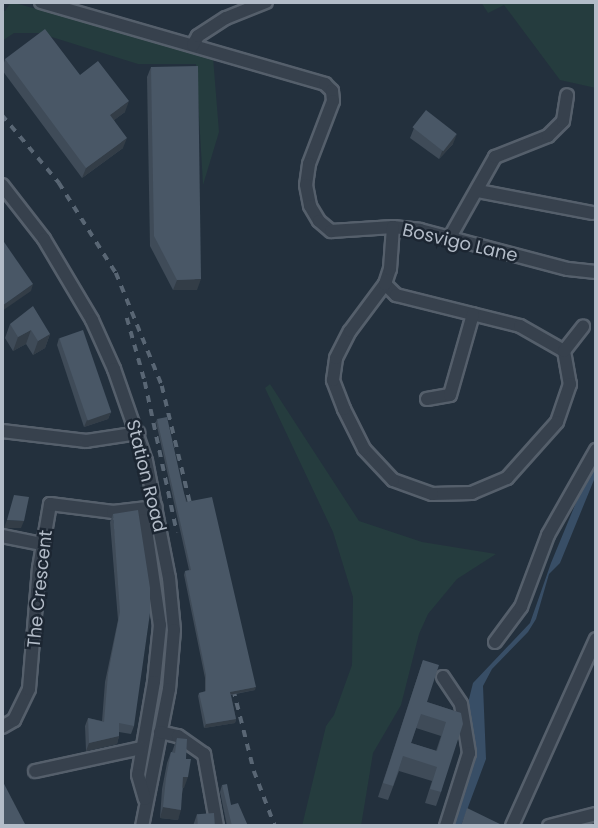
<!DOCTYPE html>
<html>
<head>
<meta charset="utf-8">
<style>
	body { margin:0 }
	#map { position:relative; width:598px; height:828px; overflow:hidden; background:#23303d; font-family:Poppins,sans-serif }
	div>[style] { position:absolute }
	.green>* { inset:0; background:#253c3e }
	.water>* { inset:0; background:#384e66 }
	.roads { filter:drop-shadow(2px 0 #555f6b) drop-shadow(-2px 0 #555f6b) drop-shadow(0 2px #555f6b) drop-shadow(0 -2px #555f6b) }
	.minor>* { height:12px; margin:-6px; padding:0 6px; transform-origin:6px; border-radius:6px; background:#37414d }
	.rail>* { height:3.5px; margin-top:-1.75px; transform-origin:0; background:repeating-linear-gradient(90deg,#596674 0 7px,transparent 0 14px) }
	.wall>* { inset:0; background:#3f4b58 }
	.shaded-wall>* { inset:0; background:#333d47 }
	.building>* { inset:0; background:#495766; transform-origin:0 0 }
	span { translate:-50% -50%; white-space:nowrap; text-align:center; line-height:1.15; -webkit-text-stroke:5px #1c2632; paint-order:stroke }
	.street-label { font-size:18px; color:#b3bcc8 }
	.frame { position:absolute; inset:0; border:4px solid #b3bcc8; pointer-events:none }
</style>
</head>
<body>
<div id="map">
	<div class="green">
		<div style="clip-path:polygon(11px 2px,213px 57px,219px 132px,203px 185px,196px 64px,138px 64px,39px 33px,14px 33px,2px 41px,2px 11px,5px 11px)"></div>
		<div style="clip-path:polygon(481px 2px,596px 2px,596px 88px,560px 80px,504px 5px,488px 13px)"></div>
		<div style="clip-path:polygon(270px 384px,359px 521px,422px 542px,496px 554px,457px 579px,428px 614px,419px 634px,401px 705px,373px 753px,361px 826px,302px 826px,326px 726px,334px 715px,352px 665px,353px 597px,333px 532px,265px 388px)"></div>
	</div>
	<div class="water">
		<div style="clip-path:polygon(596px 464px,596px 475px,560px 563px,549px 574px,536px 619px,528px 632px,492px 669px,483px 686px,486px 759px,461px 826px,451px 826px,472px 769px,468px 703px,473px 683px,530px 623px,551px 563px,587px 476px)"></div>
	</div>
	<div class="roads">
		<div class="minor">
			<div style="left:41px;top:2px;width:296px;rotate:16.1deg"></div>
			<div style="left:325px;top:84px;width:10px;rotate:45deg"></div>
			<div style="left:332px;top:91px;width:10px;rotate:84deg"></div>
			<div style="left:333px;top:101px;width:67px;rotate:110.9deg"></div>
			<div style="left:309px;top:164px;width:21px;rotate:98deg"></div>
			<div style="left:306px;top:185px;width:21px;rotate:79deg"></div>
			<div style="left:310px;top:206px;width:17px;rotate:59deg"></div>
			<div style="left:319px;top:221px;width:16px;rotate:40deg"></div>
			<div style="left:331px;top:231px;width:62px;rotate:-3.7deg"></div>
			<div style="left:393px;top:227px;width:27px;rotate:6deg"></div>
			<div style="left:420px;top:230px;width:153px;rotate:14.8deg"></div>
			<div style="left:568px;top:269px;width:28px;rotate:6deg"></div>
			<div style="left:193px;top:45px;width:10px;rotate:-61deg"></div>
			<div style="left:198px;top:36px;width:33px;rotate:-33deg"></div>
			<div style="left:226px;top:18px;width:43px;rotate:-21.8deg"></div>
			<div style="left:2px;top:185px;width:68px;rotate:52.1deg"></div>
			<div style="left:44px;top:239px;width:94px;rotate:59.3deg"></div>
			<div style="left:92px;top:320px;width:54px;rotate:65.8deg"></div>
			<div style="left:114px;top:369px;width:97px;rotate:70.8deg"></div>
			<div style="left:146px;top:461px;width:119px;rotate:78.9deg"></div>
			<div style="left:169px;top:578px;width:52px;rotate:84.5deg"></div>
			<div style="left:174px;top:630px;width:59px;rotate:94.8deg"></div>
			<div style="left:169px;top:689px;width:140px;rotate:101.1deg"></div>
			<div style="left:478px;top:191px;width:116px;rotate:10.9deg"></div>
			<div style="left:450px;top:237px;width:92px;rotate:-60.6deg"></div>
			<div style="left:495px;top:157px;width:57px;rotate:-21.6deg"></div>
			<div style="left:548px;top:136px;width:21px;rotate:-45deg"></div>
			<div style="left:563px;top:121px;width:26px;rotate:-81deg"></div>
			<div style="left:385px;top:284px;width:16px;rotate:45deg"></div>
			<div style="left:396px;top:295px;width:128px;rotate:14deg"></div>
			<div style="left:520px;top:326px;width:51px;rotate:29.6deg"></div>
			<div style="left:564px;top:351px;width:34px;rotate:80deg"></div>
			<div style="left:570px;top:384px;width:40px;rotate:108.9deg"></div>
			<div style="left:557px;top:422px;width:75px;rotate:131.8deg"></div>
			<div style="left:507px;top:478px;width:38px;rotate:157deg"></div>
			<div style="left:472px;top:493px;width:40px;rotate:178.6deg"></div>
			<div style="left:432px;top:494px;width:41px;rotate:-160.3deg"></div>
			<div style="left:393px;top:480px;width:42px;rotate:-133.1deg"></div>
			<div style="left:364px;top:449px;width:45px;rotate:-116.6deg"></div>
			<div style="left:344px;top:409px;width:31px;rotate:-111deg"></div>
			<div style="left:333px;top:380px;width:22px;rotate:-82deg"></div>
			<div style="left:336px;top:358px;width:30px;rotate:-63deg"></div>
			<div style="left:350px;top:331px;width:59px;rotate:-53.3deg"></div>
			<div style="left:385px;top:284px;width:16px;rotate:-72deg"></div>
			<div style="left:390px;top:269px;width:42px;rotate:-85.9deg"></div>
			<div style="left:564px;top:351px;width:31px;rotate:-52deg"></div>
			<div style="left:427px;top:399px;width:23px;rotate:-10deg"></div>
			<div style="left:450px;top:395px;width:84px;rotate:-74.1deg"></div>
			<div style="left:2px;top:431px;width:85px;rotate:6.8deg"></div>
			<div style="left:86px;top:441px;width:53px;rotate:-8.7deg"></div>
			<div style="left:143px;top:509px;width:117px;rotate:81.7deg"></div>
			<div style="left:160px;top:625px;width:57px;rotate:96deg"></div>
			<div style="left:154px;top:682px;width:94px;rotate:99.8deg"></div>
			<div style="left:138px;top:775px;width:25px;rotate:74deg"></div>
			<div style="left:2px;top:536px;width:41px;rotate:11.3deg"></div>
			<div style="left:495px;top:642px;width:44px;rotate:-53.4deg"></div>
			<div style="left:521px;top:607px;width:77px;rotate:-69.4deg"></div>
			<div style="left:548px;top:535px;width:98px;rotate:-60.5deg"></div>
			<div style="left:443px;top:677px;width:32px;rotate:56deg"></div>
			<div style="left:461px;top:704px;width:50px;rotate:80.7deg"></div>
			<div style="left:469px;top:753px;width:77px;rotate:107.5deg"></div>
			<div style="left:2px;top:727px;width:14px;rotate:-30deg"></div>
			<div style="left:14px;top:720px;width:34px;rotate:-64deg"></div>
			<div style="left:29px;top:689px;width:121px;rotate:-85.3deg"></div>
			<div style="left:39px;top:568px;width:65px;rotate:-80.2deg"></div>
			<div style="left:50px;top:504px;width:64px;rotate:7.2deg"></div>
			<div style="left:113px;top:512px;width:43px;rotate:-6.6deg"></div>
			<div style="left:160px;top:732px;width:18px;rotate:13deg"></div>
			<div style="left:178px;top:736px;width:32px;rotate:35deg"></div>
			<div style="left:204px;top:754px;width:73px;rotate:79.8deg"></div>
			<div style="left:35px;top:771px;width:108px;rotate:-12.2deg"></div>
			<div style="left:512px;top:826px;width:205px;rotate:-65.8deg"></div>
			<div style="left:549px;top:826px;width:49px;rotate:-14.3deg"></div>
		</div>
	</div>
	<div class="rail">
		<div style="left:2px;top:115px;width:89px;rotate:50deg"></div>
		<div style="left:59px;top:183px;width:107px;rotate:57.7deg"></div>
		<div style="left:116px;top:273px;width:122px;rotate:67.8deg"></div>
		<div style="left:162px;top:386px;width:137px;rotate:76.5deg"></div>
		<div style="left:127px;top:318px;width:66px;rotate:74.3deg"></div>
		<div style="left:145px;top:382px;width:154px;rotate:78deg"></div>
		<div style="left:230px;top:676px;width:98px;rotate:75.8deg"></div>
		<div style="left:254px;top:771px;width:59px;rotate:69.1deg"></div>
	</div>
	<div class="wall">
		<div style="clip-path:polygon(5px 59px,80px 75px,125px 112px,114px 120px,123px 148px,82px 178px,2px 70px)"></div>
		<div style="clip-path:polygon(151px 67px,197px 290px,173px 290px,150px 246px,147px 77px)"></div>
		<div style="clip-path:polygon(414px 128px,453px 144px,439px 159px,410px 138px)"></div>
		<div style="clip-path:polygon(10px 324px,50px 334px,45px 348px,33px 355px,26px 344px,13px 351px,5px 338px)"></div>
		<div style="clip-path:polygon(59px 338px,111px 412px,108px 419px,84px 427px,57px 345px)"></div>
		<div style="clip-path:polygon(157px 419px,255px 690px,231px 695px,236px 719px,235px 723px,204px 728px,198px 696px,199px 693px,205px 692px,205px 678px,184px 575px,185px 571px,189px 570px,156px 422px)"></div>
		<div style="clip-path:polygon(113px 514px,134px 726px,131px 734px,119px 732px,119px 736px,117px 744px,86px 751px,85px 726px,88px 718px,102px 721px,105px 682px,118px 620px,110px 522px)"></div>
		<div style="clip-path:polygon(evenodd,423px 660px,427px 702px,461px 713px,441px 792px,436px 806px,425px 803px,432px 781px,399px 771px,388px 800px,378px 797px,423px 660px,416px 728px,441px 736px,436px 751px,411px 743px,416px 728px)"></div>
		<div style="clip-path:polygon(177px 738px,184px 788px,183px 788px,178px 820px,160px 818px,162px 789px,167px 763px,171px 752px,172px 752px)"></div>
		<div style="clip-path:polygon(222px 785px,231px 805px,248px 826px,227px 826px,220px 792px)"></div>
		<div style="clip-path:polygon(197px 814px,215px 826px,193px 826px)"></div>
	</div>
	<div class="shaded-wall">
		<div style="clip-path:polygon(129px 101px,125px 112px,106px 126px,110px 115px)"></div>
		<div style="clip-path:polygon(457px 134px,453px 144px,439px 159px,443px 149px)"></div>
		<div style="clip-path:polygon(127px 138px,123px 148px,82px 178px,86px 168px)"></div>
		<div style="clip-path:polygon(201px 279px,197px 290px,173px 290px,177px 280px)"></div>
		<div style="clip-path:polygon(33px 284px,31px 291px,2px 311px,2px 306px)"></div>
		<div style="clip-path:polygon(31px 330px,26px 344px,13px 351px,18px 337px)"></div>
		<div style="clip-path:polygon(50px 334px,45px 348px,33px 355px,38px 341px)"></div>
		<div style="clip-path:polygon(111px 412px,108px 419px,84px 427px,87px 420px)"></div>
		<div style="clip-path:polygon(7px 520px,24px 521px,21px 528px,4px 528px)"></div>
		<div style="clip-path:polygon(256px 687px,255px 690px,228px 695px,230px 692px)"></div>
		<div style="clip-path:polygon(236px 719px,235px 723px,204px 728px,206px 724px)"></div>
		<div style="clip-path:polygon(119px 736px,117px 744px,86px 751px,89px 743px)"></div>
		<div style="clip-path:polygon(183px 777px,188px 777px,184px 788px,179px 787px)"></div>
		<div style="clip-path:polygon(163px 807px,181px 810px,178px 820px,160px 818px)"></div>
	</div>
	<div class="building">
		<div style="clip-path:polygon(45px 29px,80px 75px,98px 61px,129px 101px,110px 115px,127px 138px,86px 168px,5px 59px)"></div>
		<div style="clip-path:polygon(198px 66px,201px 279px,177px 280px,154px 236px,151px 67px)"></div>
		<div style="left:426px;top:110px;width:39px;height:22px;rotate:38deg"></div>
		<div style="clip-path:polygon(2px 239px,33px 284px,2px 306px)"></div>
		<div style="clip-path:polygon(33px 306px,50px 334px,38px 341px,31px 330px,18px 337px,10px 324px)"></div>
		<div style="left:83px;top:330px;width:87px;height:25px;rotate:71deg"></div>
		<div style="clip-path:polygon(167px 417px,186px 502px,212px 497px,256px 687px,230px 692px,236px 719px,206px 724px,199px 693px,206px 691px,206px 675px,185px 571px,191px 570px,157px 419px)"></div>
		<div style="clip-path:polygon(14px 495px,29px 497px,24px 521px,7px 520px)"></div>
		<div style="clip-path:polygon(138px 510px,150px 588px,150px 613px,134px 726px,119px 723px,119px 736px,89px 743px,88px 718px,104px 722px,108px 674px,120px 612px,113px 514px)"></div>
		<div style="clip-path:polygon(evenodd,423px 660px,439px 665px,427px 702px,461px 713px,463px 724px,441px 792px,430px 789px,437px 767px,403px 756px,393px 786px,383px 783px,423px 660px,421px 714px,446px 722px,437px 751px,411px 743px,421px 714px)"></div>
		<div style="clip-path:polygon(177px 738px,187px 739px,186px 759px,191px 759px,188px 777px,183px 777px,181px 810px,163px 807px,166px 778px,171px 752px,175px 753px)"></div>
		<div style="clip-path:polygon(2px 780px,26px 826px,2px 826px)"></div>
		<div style="clip-path:polygon(227px 784px,231px 805px,238px 803px,248px 826px,232px 826px,222px 785px)"></div>
		<div style="clip-path:polygon(467px 808px,502px 825px,501px 826px,461px 826px)"></div>
		<div style="left:214px;top:813px;width:13px;height:17px;rotate:86deg"></div>
	</div>
	<div class="street-label">
		<span style="left:460px;top:243px;rotate:13deg">Bosvigo Lane</span>
		<span style="left:146px;top:476px;rotate:76deg">Station Road</span>
		<span style="left:40px;top:589px;rotate:-84deg">The Crescent</span>
	</div>
	<div class="frame"></div>
</div>
</body>
</html>
